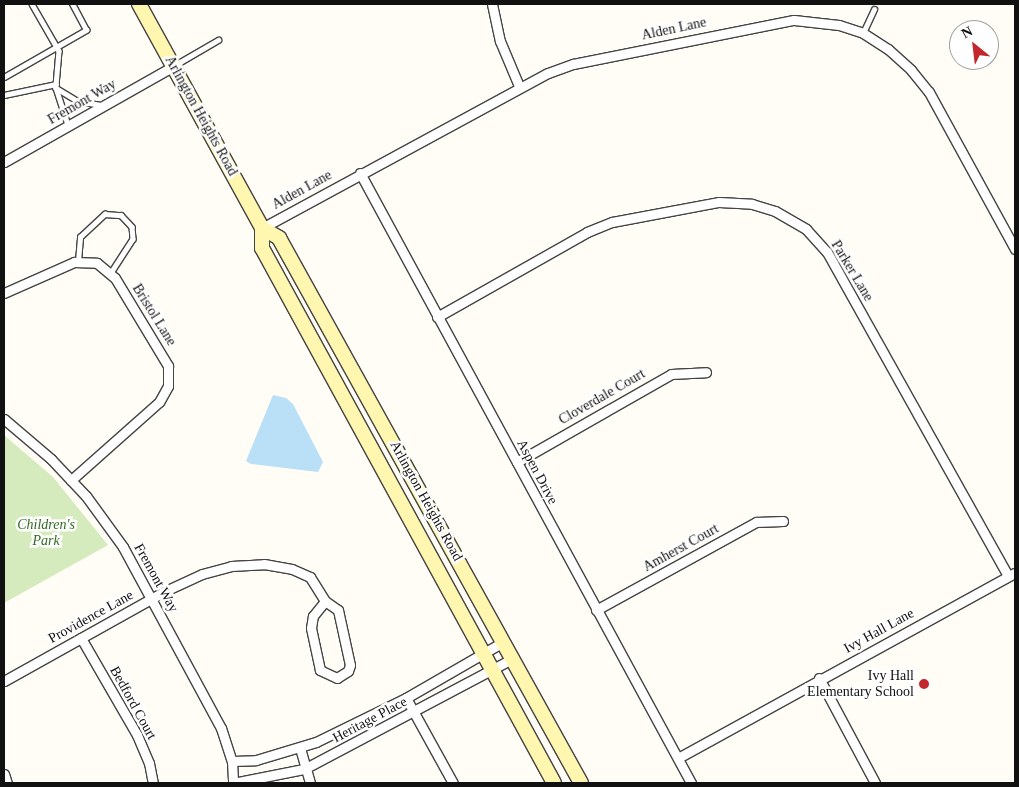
<!DOCTYPE html>
<html>
<head>
<meta charset="utf-8">
<style>
	body { margin:0 }
	#map { position:relative; width:1019px; height:787px; overflow:hidden; background:#fffdf5; font-family:Georgia,serif }
	div>[style] { position:absolute }
	.green>* { inset:0; background:#d5ebbd }
	.water>* { inset:0; background:#b9e0f7 }
	.roads { filter:drop-shadow(1px 0 #444) drop-shadow(-1px 0 #444) drop-shadow(0 1px #444) drop-shadow(0 -1px #444) }
	.service>* { height:4.5px; margin:-2.25px; padding:0 2.25px; transform-origin:2.25px; border-radius:2.25px; background:#fff }
	.minor>* { height:9px; margin:-4.5px; padding:0 4.5px; transform-origin:4.5px; border-radius:4.5px; background:#fff }
	.secondary>* { height:14px; margin:-7px; padding:0 7px; transform-origin:7px; border-radius:7px; background:#fff6b0 }
	.dots>* { width:14px; height:14px; translate:-50% -50%; box-sizing:border-box; border:2px solid #fff; border-radius:50% }
	span { translate:-50% -50%; white-space:nowrap; text-align:center; line-height:1.15; -webkit-text-stroke:5px #fff; paint-order:stroke }
	.street-label { font-size:14px; color:#111 }
	.park-label { font-size:14px; color:#2f6b1f; font-style:italic }
	.poi-label { font-size:14px; color:#111 }
	.right { translate:-100% -50%; text-align:right }
	.frame { position:absolute; inset:0; border:5px solid #111; pointer-events:none }
	.north { position:absolute; left:949px; top:20px; width:50px; height:50px; box-sizing:border-box; background:#fff; border:1px solid #a0a0a0; border-radius:50%; rotate:331deg; font-size:14px; font-weight:700; line-height:20px; text-align:center; color:#111 }
	.north::after { content:''; display:block; margin:auto; width:18px; height:22px; background:#c4262e; clip-path:polygon(50% 0,100% 100%,50% 72%,0 100%) }
</style>
</head>
<body>
<div id="map">
	<div class="green">
		<div style="clip-path:polygon(4px 435px,53px 477px,108px 545px,4px 603px)"></div>
	</div>
	<div class="water">
		<div style="clip-path:polygon(273px 395px,286px 398px,293px 404px,323px 462px,318px 472px,251px 464px,246px 461px)"></div>
	</div>
	<div class="roads">
		<div class="service">
			<div style="left:32px;top:4px;width:54px;rotate:60.1deg"></div>
			<div style="left:59px;top:51px;width:37px;rotate:95deg"></div>
			<div style="left:56px;top:88px;width:40px;rotate:72deg"></div>
			<div style="left:863px;top:33px;width:26px;rotate:-65deg"></div>
			<div style="left:175px;top:65px;width:50px;rotate:-30.2deg"></div>
			<div style="left:4px;top:77px;width:95px;rotate:-29.8deg"></div>
			<div style="left:86px;top:30px;width:30px;rotate:-118deg"></div>
			<div style="left:56px;top:88px;width:26px;rotate:31deg"></div>
			<div style="left:78px;top:101px;width:23px;rotate:10deg"></div>
			<div style="left:4px;top:95px;width:53px;rotate:-11.9deg"></div>
			<div style="left:78px;top:261px;width:24px;rotate:-85deg"></div>
			<div style="left:80px;top:237px;width:34px;rotate:-43deg"></div>
			<div style="left:105px;top:214px;width:16px;rotate:4deg"></div>
			<div style="left:121px;top:215px;width:16px;rotate:47deg"></div>
			<div style="left:132px;top:227px;width:12px;rotate:85deg"></div>
			<div style="left:133px;top:239px;width:40px;rotate:122.9deg"></div>
		</div>
		<div class="minor">
			<div style="left:492px;top:4px;width:38px;rotate:78deg"></div>
			<div style="left:500px;top:41px;width:49px;rotate:67.1deg"></div>
			<div style="left:4px;top:162px;width:195px;rotate:-29.5deg"></div>
			<div style="left:360px;top:173px;width:694px;rotate:61.51deg"></div>
			<div style="left:262px;top:228px;width:325px;rotate:-28.5deg"></div>
			<div style="left:548px;top:73px;width:27px;rotate:-20deg"></div>
			<div style="left:573px;top:64px;width:225px;rotate:-11.3deg"></div>
			<div style="left:794px;top:20px;width:45px;rotate:6.3deg"></div>
			<div style="left:839px;top:25px;width:25px;rotate:18deg"></div>
			<div style="left:863px;top:33px;width:30px;rotate:33deg"></div>
			<div style="left:888px;top:49px;width:31px;rotate:42deg"></div>
			<div style="left:911px;top:70px;width:28px;rotate:51deg"></div>
			<div style="left:929px;top:92px;width:179px;rotate:61.3deg"></div>
			<div style="left:4px;top:293px;width:77px;rotate:-23.9deg"></div>
			<div style="left:74px;top:262px;width:23px;rotate:2deg"></div>
			<div style="left:97px;top:263px;width:23px;rotate:40deg"></div>
			<div style="left:115px;top:278px;width:103px;rotate:58.9deg"></div>
			<div style="left:168px;top:366px;width:20px;rotate:90deg"></div>
			<div style="left:168px;top:386px;width:18px;rotate:119deg"></div>
			<div style="left:159px;top:402px;width:118px;rotate:138.4deg"></div>
			<div style="left:437px;top:317px;width:172px;rotate:-29.5deg"></div>
			<div style="left:587px;top:232px;width:27px;rotate:-22deg"></div>
			<div style="left:612px;top:222px;width:109px;rotate:-10.6deg"></div>
			<div style="left:719px;top:202px;width:33px;rotate:3deg"></div>
			<div style="left:752px;top:204px;width:24px;rotate:17deg"></div>
			<div style="left:775px;top:211px;width:36px;rotate:30deg"></div>
			<div style="left:806px;top:229px;width:31px;rotate:48deg"></div>
			<div style="left:827px;top:252px;width:371px;rotate:60.8deg"></div>
			<div style="left:4px;top:419px;width:62px;rotate:40.4deg"></div>
			<div style="left:51px;top:459px;width:51px;rotate:46.6deg"></div>
			<div style="left:86px;top:496px;width:63px;rotate:54deg"></div>
			<div style="left:123px;top:547px;width:206px;rotate:61.6deg"></div>
			<div style="left:221px;top:728px;width:35px;rotate:72deg"></div>
			<div style="left:232px;top:761px;width:22px;rotate:87deg"></div>
			<div style="left:517px;top:462px;width:177px;rotate:-29.7deg"></div>
			<div style="left:671px;top:374px;width:35px;rotate:-3deg"></div>
			<div style="left:596px;top:610px;width:183px;rotate:-28.8deg"></div>
			<div style="left:756px;top:522px;width:27px;rotate:-2deg"></div>
			<div style="left:81px;top:638px;width:112px;rotate:60deg"></div>
			<div style="left:137px;top:735px;width:30px;rotate:67deg"></div>
			<div style="left:149px;top:763px;width:20px;rotate:79deg"></div>
			<div style="left:819px;top:678px;width:119px;rotate:61.9deg"></div>
			<div style="left:4px;top:681px;width:182px;rotate:-29.2deg"></div>
			<div style="left:163px;top:592px;width:43px;rotate:-24.8deg"></div>
			<div style="left:202px;top:574px;width:30px;rotate:-15deg"></div>
			<div style="left:231px;top:566px;width:33px;rotate:-3deg"></div>
			<div style="left:264px;top:564px;width:28px;rotate:10deg"></div>
			<div style="left:292px;top:569px;width:20px;rotate:24deg"></div>
			<div style="left:310px;top:577px;width:28px;rotate:58deg"></div>
			<div style="left:325px;top:601px;width:16px;rotate:35deg"></div>
			<div style="left:338px;top:610px;width:56px;rotate:77.7deg"></div>
			<div style="left:350px;top:665px;width:6px;rotate:108deg"></div>
			<div style="left:348px;top:671px;width:13px;rotate:148deg"></div>
			<div style="left:337px;top:678px;width:19px;rotate:-155deg"></div>
			<div style="left:320px;top:670px;width:43px;rotate:-102.1deg"></div>
			<div style="left:311px;top:628px;width:12px;rotate:-81deg"></div>
			<div style="left:313px;top:616px;width:19px;rotate:-51deg"></div>
			<div style="left:406px;top:698px;width:97px;rotate:61.1deg"></div>
			<div style="left:300px;top:748px;width:36px;rotate:74deg"></div>
			<div style="left:678px;top:758px;width:384px;rotate:-28.8deg"></div>
			<div style="left:232px;top:761px;width:24px;rotate:-2deg"></div>
			<div style="left:256px;top:760px;width:63px;rotate:-16.7deg"></div>
			<div style="left:316px;top:742px;width:100px;rotate:-26.1deg"></div>
			<div style="left:406px;top:698px;width:112px;rotate:-30deg"></div>
			<div style="left:4px;top:774px;width:9px;rotate:72deg"></div>
			<div style="left:233px;top:783px;width:72px;rotate:-11.2deg"></div>
			<div style="left:304px;top:769px;width:235px;rotate:-27.9deg"></div>
		</div>
		<div class="secondary">
			<div style="left:139px;top:4px;width:256px;rotate:61.2deg"></div>
			<div style="left:262px;top:228px;width:20px;rotate:90deg"></div>
			<div style="left:262px;top:248px;width:609px;rotate:61.37deg"></div>
			<div style="left:262px;top:228px;width:20px;rotate:30deg"></div>
			<div style="left:279px;top:238px;width:623px;rotate:61.01deg"></div>
		</div>
	</div>
	<div class="dots">
		<div style="left:924px;top:684px;background:#c4262e"></div>
	</div>
	<div class="street-label">
		<span style="left:674px;top:29px;rotate:-12deg">Alden Lane</span>
		<span style="left:82px;top:102px;rotate:-30deg">Fremont Way</span>
		<span style="left:201px;top:116px;rotate:61deg">Arlington Heights Road</span>
		<span style="left:302px;top:190px;rotate:-29deg">Alden Lane</span>
		<span style="left:852px;top:271px;rotate:59deg">Parker Lane</span>
		<span style="left:154px;top:315px;rotate:58deg">Bristol Lane</span>
		<span style="left:602px;top:397px;rotate:-30deg">Cloverdale Court</span>
		<span style="left:537px;top:472px;rotate:62deg">Aspen Drive</span>
		<span style="left:426px;top:501px;rotate:61deg">Arlington Heights Road</span>
		<span style="left:681px;top:548px;rotate:-29deg">Amherst Court</span>
		<span style="left:156px;top:578px;rotate:61deg">Fremont Way</span>
		<span style="left:91px;top:617px;rotate:-29deg">Providence Lane</span>
		<span style="left:879px;top:631px;rotate:-29deg">Ivy Hall Lane</span>
		<span style="left:133px;top:703px;rotate:61deg">Bedford Court</span>
		<span style="left:370px;top:720px;rotate:-28deg">Heritage Place</span>
	</div>
	<div class="park-label">
		<span style="left:46px;top:533px">Children's<br>Park</span>
	</div>
	<div class="poi-label">
		<span class="right" style="left:914px;top:684px">Ivy Hall<br>Elementary School</span>
	</div>
	<div class="frame"></div>
	<div class="north">N</div>
</div>
</body>
</html>
